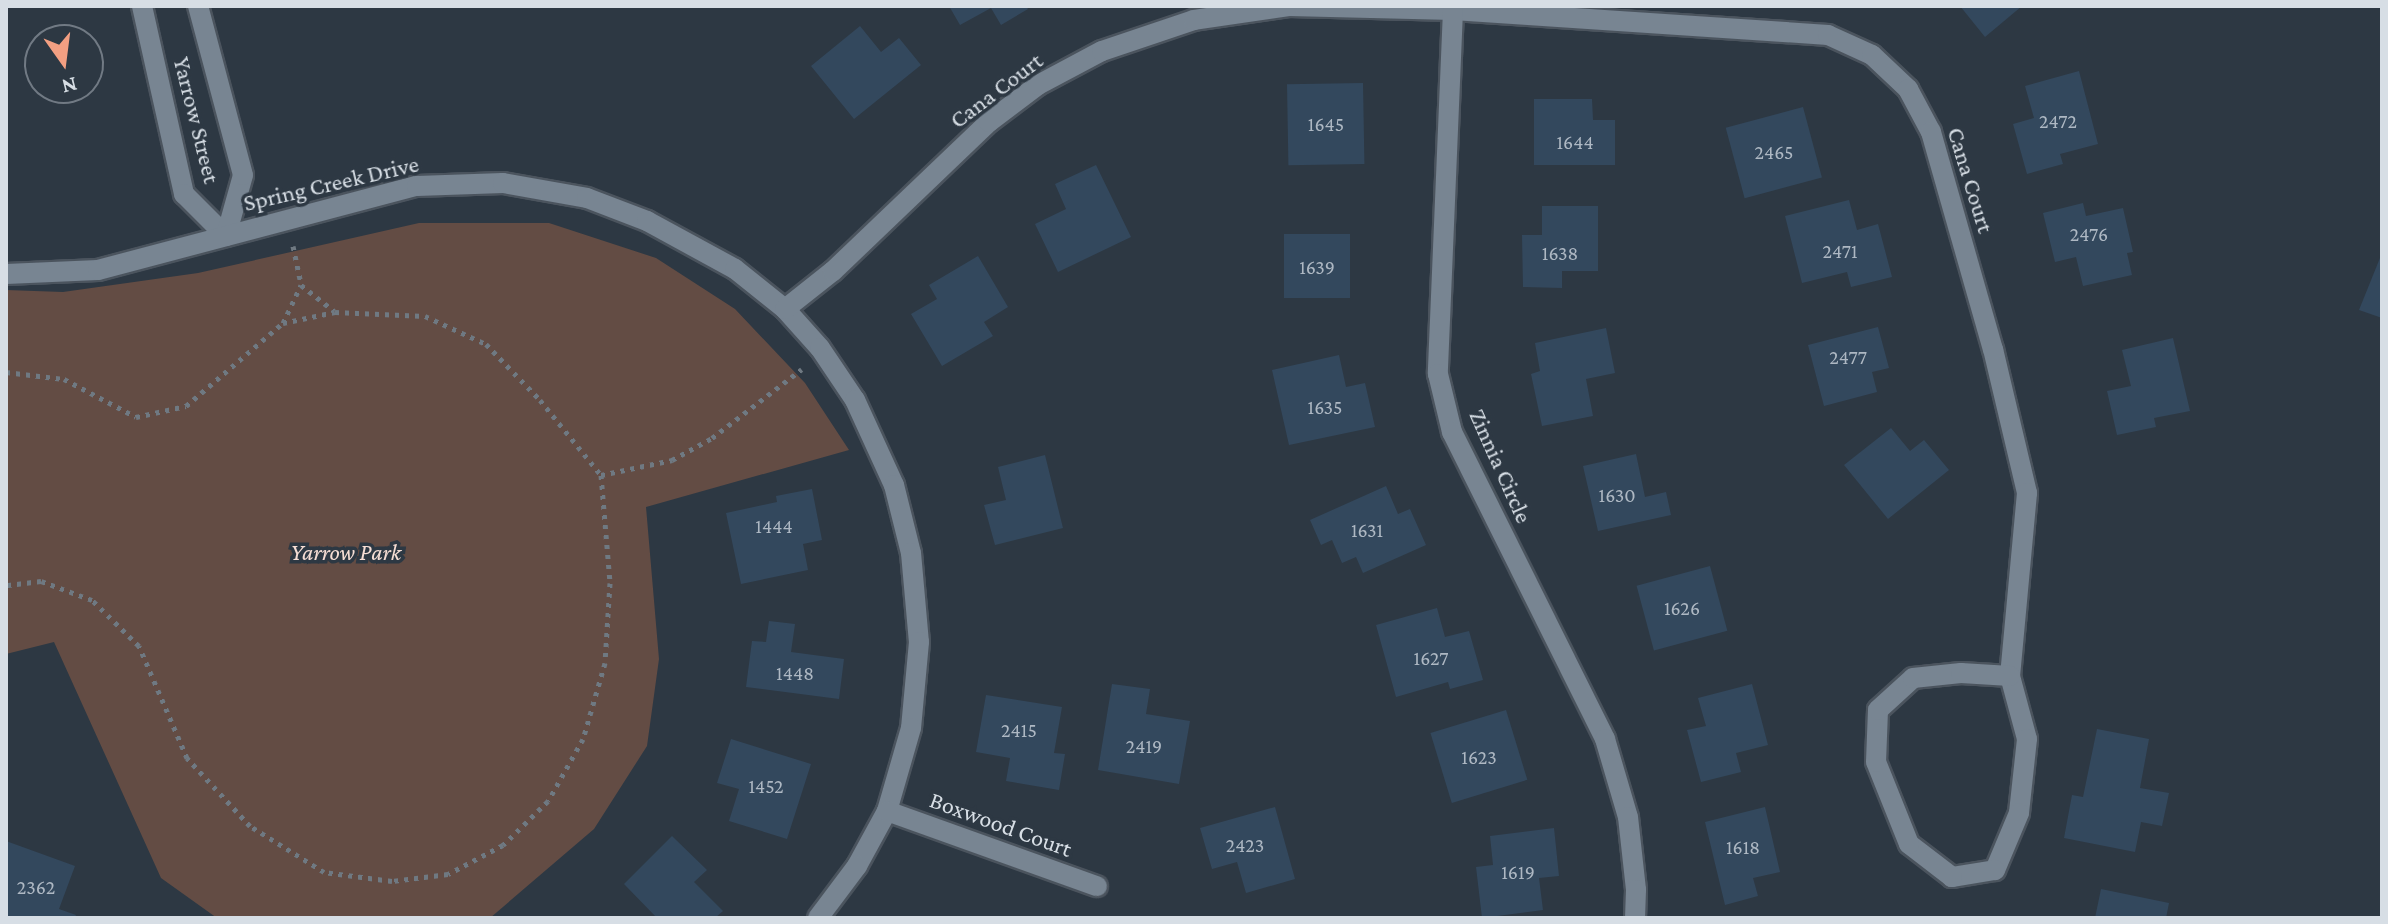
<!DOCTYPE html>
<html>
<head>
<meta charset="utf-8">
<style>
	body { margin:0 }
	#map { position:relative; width:2388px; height:924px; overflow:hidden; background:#2d3843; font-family:"Crimson Pro",serif }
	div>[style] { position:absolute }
	.green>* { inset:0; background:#634c44 }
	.building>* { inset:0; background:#33485d; transform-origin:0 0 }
	.path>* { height:5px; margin-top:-2.5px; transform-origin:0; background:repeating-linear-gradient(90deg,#6f7982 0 4px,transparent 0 10px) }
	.roads { filter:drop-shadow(2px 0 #4b545e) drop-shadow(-2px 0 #4b545e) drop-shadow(0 2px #4b545e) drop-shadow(0 -2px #4b545e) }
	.lane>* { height:20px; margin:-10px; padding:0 10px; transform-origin:10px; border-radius:10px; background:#788592 }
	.street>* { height:20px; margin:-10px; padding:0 10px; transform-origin:10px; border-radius:10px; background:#788592 }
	span { translate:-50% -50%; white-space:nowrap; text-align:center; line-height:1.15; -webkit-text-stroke:7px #2d3843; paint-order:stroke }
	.number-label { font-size:20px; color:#aeb8c3 }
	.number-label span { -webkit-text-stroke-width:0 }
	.street-label { font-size:24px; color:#d7dee5 }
	.park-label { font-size:24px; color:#f6ded5; font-style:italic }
	.frame { position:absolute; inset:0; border:8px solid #d7dee5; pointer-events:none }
	.north { position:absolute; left:24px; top:24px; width:80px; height:80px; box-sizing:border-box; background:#2d3843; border:2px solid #717a84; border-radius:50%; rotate:166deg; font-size:22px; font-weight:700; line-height:32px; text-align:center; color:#d7dee5 }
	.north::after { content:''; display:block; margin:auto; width:28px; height:36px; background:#f39f82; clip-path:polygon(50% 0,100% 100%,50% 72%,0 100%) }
</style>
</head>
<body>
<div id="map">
	<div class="green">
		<div style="clip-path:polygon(419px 223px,549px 223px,656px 258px,735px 309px,805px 383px,849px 450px,646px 507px,659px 659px,647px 746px,594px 829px,490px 918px,217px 918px,161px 878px,54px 642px,6px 654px,6px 290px,63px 292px,198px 273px)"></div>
	</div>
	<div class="building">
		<div style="clip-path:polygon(949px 6px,1026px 6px,1028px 9px,1001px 25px,991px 8px,960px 25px)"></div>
		<div style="clip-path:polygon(1960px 6px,2022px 6px,1985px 37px)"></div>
		<div style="clip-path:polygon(860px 26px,881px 52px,899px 38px,921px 65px,854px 119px,811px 66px)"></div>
		<div style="clip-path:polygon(2079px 71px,2098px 144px,2060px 154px,2063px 164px,2027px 174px,2013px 124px,2034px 118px,2025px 86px)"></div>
		<div style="left:1363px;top:83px;width:81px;height:76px;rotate:89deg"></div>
		<div style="clip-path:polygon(1534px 99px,1592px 99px,1593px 120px,1615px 120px,1615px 165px,1534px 165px)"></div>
		<div style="left:1803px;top:107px;width:73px;height:80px;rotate:75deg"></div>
		<div style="clip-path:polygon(1096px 165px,1131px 237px,1058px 272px,1035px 224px,1066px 209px,1055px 184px)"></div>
		<div style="clip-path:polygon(1849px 200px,1857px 230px,1878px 224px,1892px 277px,1851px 287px,1847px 272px,1802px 283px,1785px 216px)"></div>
		<div style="clip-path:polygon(2083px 203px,2086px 216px,2123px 208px,2133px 252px,2127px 253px,2132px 275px,2083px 286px,2076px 257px,2055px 262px,2043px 213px)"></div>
		<div style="clip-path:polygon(1542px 206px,1598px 206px,1598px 271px,1562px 271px,1562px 288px,1523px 287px,1522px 235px,1542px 235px)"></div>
		<div style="left:1350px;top:234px;width:64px;height:66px;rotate:90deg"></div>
		<div style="clip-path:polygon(2382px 253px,2382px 318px,2359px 310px)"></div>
		<div style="clip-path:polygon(978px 256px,1008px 307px,984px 322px,993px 336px,942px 366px,911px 314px,937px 299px,929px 285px)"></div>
		<div style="clip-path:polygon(1878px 327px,1889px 368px,1872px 372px,1877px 392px,1824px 406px,1808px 345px)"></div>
		<div style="clip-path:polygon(1606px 328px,1615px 373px,1586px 379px,1593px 416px,1542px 426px,1531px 374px,1540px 371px,1535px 343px)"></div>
		<div style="clip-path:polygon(2173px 338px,2190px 411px,2154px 418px,2156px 427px,2117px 435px,2107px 391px,2131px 386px,2122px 350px)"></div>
		<div style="clip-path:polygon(1339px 355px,1346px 387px,1365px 383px,1375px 427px,1289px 445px,1272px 370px)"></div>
		<div style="clip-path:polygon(1891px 428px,1910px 451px,1924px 440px,1949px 470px,1888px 519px,1844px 465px)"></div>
		<div style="clip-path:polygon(1636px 454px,1645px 497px,1666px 492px,1671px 515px,1598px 531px,1583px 466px)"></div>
		<div style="clip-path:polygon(1045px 455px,1063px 528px,995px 545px,984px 505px,1006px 500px,998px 467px)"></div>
		<div style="clip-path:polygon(1386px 486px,1398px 514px,1410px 509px,1426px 545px,1363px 573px,1356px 557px,1342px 563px,1332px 540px,1321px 545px,1310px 520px)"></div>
		<div style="clip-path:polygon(812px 489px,822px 540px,803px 544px,808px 570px,741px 584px,726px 513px,777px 502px,776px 496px)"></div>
		<div style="left:1710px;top:566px;width:67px;height:76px;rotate:75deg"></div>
		<div style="clip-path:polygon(1437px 608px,1445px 637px,1469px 631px,1483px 680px,1450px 689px,1448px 682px,1396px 697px,1376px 625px)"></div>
		<div style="clip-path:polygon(769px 621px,795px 624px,791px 652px,844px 659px,839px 699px,746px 687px,752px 641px,766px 642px)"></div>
		<div style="clip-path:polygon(1112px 684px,1150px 689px,1146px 714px,1190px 721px,1179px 784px,1098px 770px)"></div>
		<div style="clip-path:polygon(1752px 684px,1768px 745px,1736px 753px,1741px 772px,1701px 782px,1687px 730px,1706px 726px,1698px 698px)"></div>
		<div style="clip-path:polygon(986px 695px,1062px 707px,1054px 753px,1065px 754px,1059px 790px,1006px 781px,1010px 758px,976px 752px)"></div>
		<div style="left:1506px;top:710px;width:73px;height:79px;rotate:73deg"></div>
		<div style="clip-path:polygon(2097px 729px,2149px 739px,2140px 788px,2169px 793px,2162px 826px,2141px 822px,2135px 852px,2064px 838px,2072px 795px,2083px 797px)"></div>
		<div style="clip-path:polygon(731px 739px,811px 764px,787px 839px,729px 821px,739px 789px,717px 783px)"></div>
		<div style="clip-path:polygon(1275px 807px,1295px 879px,1246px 893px,1237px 862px,1212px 869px,1200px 828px)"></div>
		<div style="clip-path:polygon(1765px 807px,1780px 872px,1753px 878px,1758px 896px,1725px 905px,1705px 822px)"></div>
		<div style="clip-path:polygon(1554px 828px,1559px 876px,1539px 878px,1543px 910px,1482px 918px,1476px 867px,1493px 865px,1490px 836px)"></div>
		<div style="clip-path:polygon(672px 836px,707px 870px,694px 882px,723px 911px,715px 918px,657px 918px,624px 884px)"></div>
		<div style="clip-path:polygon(6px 841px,75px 866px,59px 909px,76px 915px,75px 918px,6px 918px)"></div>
		<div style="clip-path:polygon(2101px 889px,2169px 903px,2166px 918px,2095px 918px)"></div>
	</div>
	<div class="path">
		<div style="left:293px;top:246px;width:40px;rotate:78deg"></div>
		<div style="left:301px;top:285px;width:42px;rotate:38.2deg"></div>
		<div style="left:283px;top:323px;width:42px;rotate:-64.7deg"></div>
		<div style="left:6px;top:372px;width:58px;rotate:6.9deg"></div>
		<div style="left:64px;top:379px;width:81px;rotate:27.8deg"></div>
		<div style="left:136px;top:417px;width:51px;rotate:-12.4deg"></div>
		<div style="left:186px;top:406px;width:128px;rotate:-40.6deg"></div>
		<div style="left:283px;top:323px;width:53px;rotate:-11.9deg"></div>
		<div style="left:335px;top:312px;width:90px;rotate:2.5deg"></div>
		<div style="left:425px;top:316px;width:67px;rotate:24.7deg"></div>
		<div style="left:486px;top:344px;width:78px;rotate:46deg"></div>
		<div style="left:540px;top:400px;width:97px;rotate:50.9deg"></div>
		<div style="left:601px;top:475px;width:108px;rotate:85.2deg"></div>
		<div style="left:610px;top:583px;width:80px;rotate:93.6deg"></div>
		<div style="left:605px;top:663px;width:79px;rotate:106.1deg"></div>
		<div style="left:583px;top:739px;width:71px;rotate:119.4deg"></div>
		<div style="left:548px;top:801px;width:63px;rotate:135.6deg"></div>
		<div style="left:503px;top:845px;width:62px;rotate:152.2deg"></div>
		<div style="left:448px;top:874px;width:56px;rotate:172.9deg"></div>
		<div style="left:392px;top:881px;width:69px;rotate:-172.5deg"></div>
		<div style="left:324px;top:872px;width:87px;rotate:-148.1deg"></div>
		<div style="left:250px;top:826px;width:93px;rotate:-132.8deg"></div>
		<div style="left:187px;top:758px;width:122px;rotate:-113.2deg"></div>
		<div style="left:139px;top:646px;width:66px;rotate:-135.6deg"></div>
		<div style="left:92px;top:600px;width:54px;rotate:-159.6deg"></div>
		<div style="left:41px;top:581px;width:35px;rotate:173deg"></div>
		<div style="left:601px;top:475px;width:73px;rotate:-11.9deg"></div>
		<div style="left:672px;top:460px;width:46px;rotate:-28.8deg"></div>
		<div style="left:712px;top:438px;width:113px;rotate:-37.5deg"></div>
	</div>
	<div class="roads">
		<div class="lane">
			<div style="left:1993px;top:349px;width:148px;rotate:76.7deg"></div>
			<div style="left:2027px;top:493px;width:184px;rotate:95.3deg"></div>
			<div style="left:2010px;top:676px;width:65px;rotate:74.9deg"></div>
			<div style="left:2027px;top:739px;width:74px;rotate:96.2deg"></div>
			<div style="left:2019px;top:813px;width:62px;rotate:112.8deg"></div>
			<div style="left:1995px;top:870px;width:44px;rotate:170.8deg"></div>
			<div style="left:1952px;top:877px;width:54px;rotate:-142.5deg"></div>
			<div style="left:1909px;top:844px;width:88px;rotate:-111.9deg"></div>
			<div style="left:1876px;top:762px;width:52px;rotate:-87.8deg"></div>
			<div style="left:1878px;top:710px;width:47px;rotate:-42.4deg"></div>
			<div style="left:1913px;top:678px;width:48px;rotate:-5.9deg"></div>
			<div style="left:1961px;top:673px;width:49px;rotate:3.5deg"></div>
		</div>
		<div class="street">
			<div style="left:142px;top:6px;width:193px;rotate:77.4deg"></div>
			<div style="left:184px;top:194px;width:59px;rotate:45deg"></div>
			<div style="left:226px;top:236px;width:63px;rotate:-74.4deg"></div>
			<div style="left:243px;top:175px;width:175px;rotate:-104.9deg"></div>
			<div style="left:1289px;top:6px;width:164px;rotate:1.4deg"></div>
			<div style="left:1453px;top:10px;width:376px;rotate:3.8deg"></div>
			<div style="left:1828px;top:35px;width:48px;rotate:24.4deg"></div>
			<div style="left:1872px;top:55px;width:50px;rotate:43.4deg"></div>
			<div style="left:1908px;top:89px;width:49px;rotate:61.9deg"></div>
			<div style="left:1931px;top:132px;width:226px;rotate:74.1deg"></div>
			<div style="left:1453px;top:10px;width:364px;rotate:92.4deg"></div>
			<div style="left:1438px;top:374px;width:60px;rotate:76.4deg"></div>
			<div style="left:1452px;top:432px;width:343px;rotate:63.5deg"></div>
			<div style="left:1605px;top:739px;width:81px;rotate:73.6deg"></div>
			<div style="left:1628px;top:817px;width:73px;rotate:83.7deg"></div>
			<div style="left:1636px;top:890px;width:28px;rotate:92deg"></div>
			<div style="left:6px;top:274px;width:92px;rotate:-2.5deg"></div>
			<div style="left:98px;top:270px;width:330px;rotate:-14.8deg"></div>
			<div style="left:417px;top:186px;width:86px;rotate:-2deg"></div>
			<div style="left:503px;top:183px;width:85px;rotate:10.1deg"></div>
			<div style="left:587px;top:198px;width:64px;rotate:21deg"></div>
			<div style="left:647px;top:221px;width:100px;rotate:28.6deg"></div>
			<div style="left:735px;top:269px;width:64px;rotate:38.7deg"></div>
			<div style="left:785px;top:309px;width:52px;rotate:48.1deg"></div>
			<div style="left:820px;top:348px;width:63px;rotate:56.1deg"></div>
			<div style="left:855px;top:400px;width:94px;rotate:65.4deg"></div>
			<div style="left:894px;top:485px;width:70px;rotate:76deg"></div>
			<div style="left:911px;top:553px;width:89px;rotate:84.9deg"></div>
			<div style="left:919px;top:642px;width:86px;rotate:95.3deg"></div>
			<div style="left:911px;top:728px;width:86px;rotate:106.1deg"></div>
			<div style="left:887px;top:811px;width:63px;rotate:118.6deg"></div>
			<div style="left:857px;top:866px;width:65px;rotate:126.9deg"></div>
			<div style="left:785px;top:309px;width:61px;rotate:-38.4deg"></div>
			<div style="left:833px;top:271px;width:216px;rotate:-43.7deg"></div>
			<div style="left:989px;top:122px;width:61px;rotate:-37.1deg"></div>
			<div style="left:1038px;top:85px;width:72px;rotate:-28deg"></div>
			<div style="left:1102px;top:51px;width:97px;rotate:-18.6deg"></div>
			<div style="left:1194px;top:20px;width:96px;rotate:-8.4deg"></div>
			<div style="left:887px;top:811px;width:223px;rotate:19.7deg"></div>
		</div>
	</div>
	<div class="number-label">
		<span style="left:2058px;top:121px">2472</span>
		<span style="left:1326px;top:124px">1645</span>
		<span style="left:1575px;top:142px">1644</span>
		<span style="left:1774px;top:152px">2465</span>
		<span style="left:2089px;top:234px">2476</span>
		<span style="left:1840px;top:251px">2471</span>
		<span style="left:1560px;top:253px">1638</span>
		<span style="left:1317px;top:267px">1639</span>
		<span style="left:1848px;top:357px">2477</span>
		<span style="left:1325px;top:407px">1635</span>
		<span style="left:1617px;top:495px">1630</span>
		<span style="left:774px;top:526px">1444</span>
		<span style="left:1367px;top:530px">1631</span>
		<span style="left:1682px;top:608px">1626</span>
		<span style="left:1431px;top:658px">1627</span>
		<span style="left:795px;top:673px">1448</span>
		<span style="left:1019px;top:730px">2415</span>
		<span style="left:1144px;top:746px">2419</span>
		<span style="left:1479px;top:757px">1623</span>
		<span style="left:766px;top:786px">1452</span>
		<span style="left:1245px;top:845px">2423</span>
		<span style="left:1743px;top:847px">1618</span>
		<span style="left:1518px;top:872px">1619</span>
		<span style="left:36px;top:887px">2362</span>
	</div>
	<div class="street-label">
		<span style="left:996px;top:90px;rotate:-37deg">Cana Court</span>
		<span style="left:197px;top:120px;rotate:76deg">Yarrow Street</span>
		<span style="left:1971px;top:180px;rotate:73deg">Cana Court</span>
		<span style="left:331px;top:183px;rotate:-13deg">Spring Creek Drive</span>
		<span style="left:1501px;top:466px;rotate:66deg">Zinnia Circle</span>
		<span style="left:1001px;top:824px;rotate:20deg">Boxwood Court</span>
	</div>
	<div class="park-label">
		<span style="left:346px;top:552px">Yarrow Park</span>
	</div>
	<div class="frame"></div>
	<div class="north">N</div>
</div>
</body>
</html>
